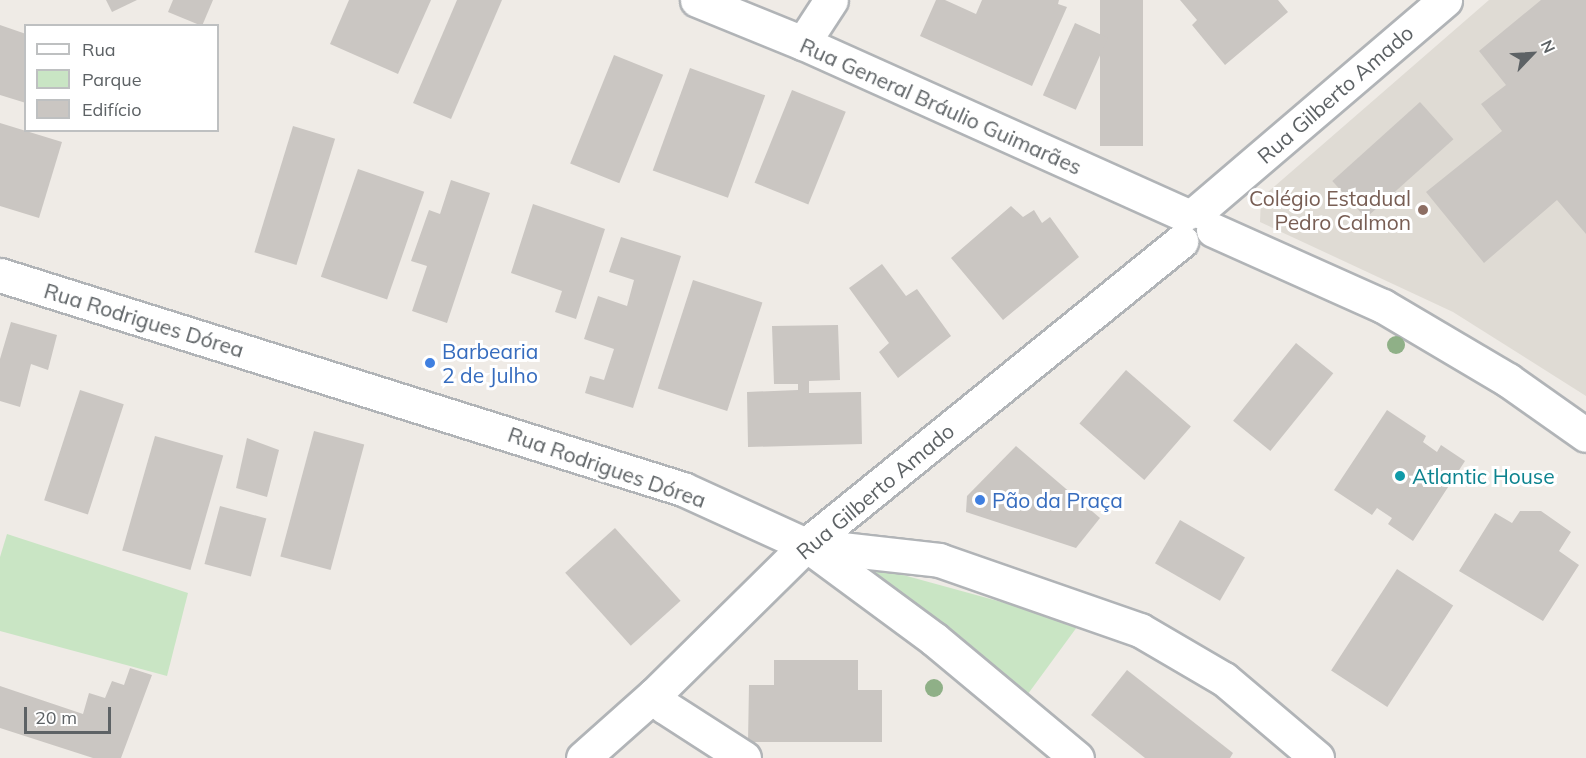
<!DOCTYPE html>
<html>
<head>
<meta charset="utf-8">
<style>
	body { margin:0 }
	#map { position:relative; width:1586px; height:758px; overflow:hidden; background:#efebe6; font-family:Mulish,sans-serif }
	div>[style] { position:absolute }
	.education>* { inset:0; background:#dfdbd4 }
	.green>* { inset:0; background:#c9e5c4 }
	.building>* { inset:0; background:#cac6c2; transform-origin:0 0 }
	.roads { filter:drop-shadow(2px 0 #b1b4b7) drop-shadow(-2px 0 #b1b4b7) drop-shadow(0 2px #b1b4b7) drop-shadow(0 -2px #b1b4b7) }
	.minor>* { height:33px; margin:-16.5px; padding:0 16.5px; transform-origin:16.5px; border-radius:16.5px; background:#fff }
	.trees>* { width:18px; height:18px; margin:-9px; border-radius:50%; background:#8fb087 }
	.dots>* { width:16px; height:16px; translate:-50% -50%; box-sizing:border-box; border:3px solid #fff; border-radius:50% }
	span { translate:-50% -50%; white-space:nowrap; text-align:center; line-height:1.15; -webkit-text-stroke:6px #fff; paint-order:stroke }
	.street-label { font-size:21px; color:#5d6265 }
	.education-label { font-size:21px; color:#785e54 }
	.right { translate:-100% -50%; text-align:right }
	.shop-label { font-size:21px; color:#366cbe }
	.left { translate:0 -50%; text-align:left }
	.culture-label { font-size:21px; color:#0d838f }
	.legend { position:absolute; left:24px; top:24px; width:195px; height:108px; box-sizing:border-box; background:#fff; border:2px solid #bec0c1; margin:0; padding:8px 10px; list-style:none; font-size:18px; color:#5d6265 }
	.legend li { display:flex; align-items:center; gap:12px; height:30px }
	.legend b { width:30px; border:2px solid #bec0c1 }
	.north { position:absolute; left:1502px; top:24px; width:60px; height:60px; -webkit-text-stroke:4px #fff; paint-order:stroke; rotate:65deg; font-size:16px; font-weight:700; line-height:24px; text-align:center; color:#5d6265 }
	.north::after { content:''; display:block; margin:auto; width:21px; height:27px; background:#5d6265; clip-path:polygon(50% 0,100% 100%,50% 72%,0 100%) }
	.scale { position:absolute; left:24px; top:707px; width:87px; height:27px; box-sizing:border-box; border:3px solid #5d6265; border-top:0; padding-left:8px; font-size:18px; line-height:21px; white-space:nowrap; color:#5d6265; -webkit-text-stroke:4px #fff; paint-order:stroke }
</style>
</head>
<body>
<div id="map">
	<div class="education">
		<div style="clip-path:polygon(1489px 0,1586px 0,1586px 396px,1453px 312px,1260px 222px,1261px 198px)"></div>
	</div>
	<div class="green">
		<div style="clip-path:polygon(7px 534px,188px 593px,167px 676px,0 631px,0 557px)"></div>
		<div style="clip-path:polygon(874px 567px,1034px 611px,1077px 627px,1025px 698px,871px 572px)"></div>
	</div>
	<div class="building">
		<div style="clip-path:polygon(106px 0,137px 0,112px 12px)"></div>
		<div style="clip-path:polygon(173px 0,213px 0,202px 26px,168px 12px)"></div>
		<div style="clip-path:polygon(349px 0,431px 0,398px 74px,330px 44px)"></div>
		<div style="clip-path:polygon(457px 0,502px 0,451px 119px,413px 103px)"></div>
		<div style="clip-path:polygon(936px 0,945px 0,976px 14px,982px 0,1059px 0,1058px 4px,1067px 7px,1032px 86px,920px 36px)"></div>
		<div style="left:1100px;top:0;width:43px;height:146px"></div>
		<div style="clip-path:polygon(1180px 0,1278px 0,1288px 12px,1225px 65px,1192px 25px,1197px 20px)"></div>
		<div style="clip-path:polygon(1541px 0,1586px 0,1586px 234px,1557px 200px,1484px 263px,1426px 192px,1502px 131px,1481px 104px,1506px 85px,1479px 51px)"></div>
		<div style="left:1075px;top:23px;width:36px;height:79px;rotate:24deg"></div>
		<div style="clip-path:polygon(0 25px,26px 34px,26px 103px,0 95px)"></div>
		<div style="left:614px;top:55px;width:53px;height:117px;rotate:22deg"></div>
		<div style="left:690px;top:68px;width:80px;height:109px;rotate:20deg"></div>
		<div style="left:792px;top:90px;width:58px;height:100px;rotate:22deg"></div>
		<div style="left:1420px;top:102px;width:50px;height:118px;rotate:48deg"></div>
		<div style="clip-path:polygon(0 123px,62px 142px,39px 218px,0 206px)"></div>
		<div style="left:293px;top:126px;width:44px;height:132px;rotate:17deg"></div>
		<div style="left:358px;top:169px;width:70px;height:114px;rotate:19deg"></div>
		<div style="clip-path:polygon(451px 180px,490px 193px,447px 323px,412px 311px,427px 266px,411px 261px,429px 210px,440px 214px)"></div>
		<div style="clip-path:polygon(533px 204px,605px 229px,576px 319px,555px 312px,562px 291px,511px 273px)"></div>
		<div style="clip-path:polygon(1011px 206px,1023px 217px,1034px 210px,1042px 223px,1050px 217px,1079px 257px,1003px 320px,951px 258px)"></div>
		<div style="clip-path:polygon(621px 237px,681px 256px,633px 408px,585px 393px,590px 376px,604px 380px,614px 349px,584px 339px,598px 296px,627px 306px,634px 280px,609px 272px)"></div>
		<div style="clip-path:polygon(882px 264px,906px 296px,917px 289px,951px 336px,898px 378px,879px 352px,889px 343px,849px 288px)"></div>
		<div style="left:693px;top:280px;width:73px;height:114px;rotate:18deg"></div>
		<div style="clip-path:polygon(11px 322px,57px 335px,48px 370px,31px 364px,20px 407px,0 401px,0 359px)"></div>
		<div style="clip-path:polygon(838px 325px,840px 380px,809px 381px,809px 393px,861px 392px,862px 444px,748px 447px,747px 392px,798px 390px,798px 384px,774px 384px,772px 326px)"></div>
		<div style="left:1296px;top:343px;width:48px;height:100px;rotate:39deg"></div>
		<div style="left:1126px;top:370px;width:86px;height:71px;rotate:41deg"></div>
		<div style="left:80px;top:390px;width:46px;height:116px;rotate:18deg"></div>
		<div style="clip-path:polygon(1387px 410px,1426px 436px,1423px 442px,1437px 452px,1441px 445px,1465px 461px,1413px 541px,1388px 524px,1392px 518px,1377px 508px,1372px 515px,1334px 490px)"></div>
		<div style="left:314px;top:431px;width:52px;height:130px;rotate:15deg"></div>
		<div style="left:155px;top:436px;width:71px;height:119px;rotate:16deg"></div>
		<div style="clip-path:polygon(247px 438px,279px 450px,267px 497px,236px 488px)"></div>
		<div style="clip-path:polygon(1016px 446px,1100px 518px,1076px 548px,966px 512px,967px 496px)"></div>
		<div style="left:220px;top:506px;width:48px;height:60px;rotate:15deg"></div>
		<div style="clip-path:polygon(1520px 511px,1541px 511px,1571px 532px,1559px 551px,1579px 565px,1543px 621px,1459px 571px,1495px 513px,1512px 523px)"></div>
		<div style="left:1180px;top:520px;width:75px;height:50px;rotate:30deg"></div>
		<div style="left:615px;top:528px;width:98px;height:67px;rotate:48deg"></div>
		<div style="left:1397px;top:569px;width:67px;height:121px;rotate:33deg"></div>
		<div style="clip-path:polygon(774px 660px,858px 660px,858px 690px,882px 690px,882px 742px,748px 742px,749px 685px,774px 685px)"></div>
		<div style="clip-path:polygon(130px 668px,152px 675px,121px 758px,93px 758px,0 728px,0 686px,83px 714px,89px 693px,105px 698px,112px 681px,124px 685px)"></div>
		<div style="clip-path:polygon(1127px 670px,1233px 753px,1230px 758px,1145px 758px,1091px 715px)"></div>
	</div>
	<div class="roads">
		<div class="minor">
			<div style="left:697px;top:0;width:114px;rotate:22.1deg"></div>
			<div style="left:803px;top:43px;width:418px;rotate:24.2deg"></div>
			<div style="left:803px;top:43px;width:51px;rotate:-56.9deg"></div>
			<div style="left:1198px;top:211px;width:325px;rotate:-40.5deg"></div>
			<div style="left:1213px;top:230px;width:186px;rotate:24.1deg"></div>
			<div style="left:1383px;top:306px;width:145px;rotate:30.6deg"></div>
			<div style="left:1508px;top:380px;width:95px;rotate:35.2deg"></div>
			<div style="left:0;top:275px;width:716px;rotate:17.4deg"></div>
			<div style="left:683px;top:489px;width:135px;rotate:24.5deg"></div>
			<div style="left:806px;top:545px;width:134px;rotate:6.4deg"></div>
			<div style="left:939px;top:560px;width:213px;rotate:19.2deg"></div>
			<div style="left:1140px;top:630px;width:97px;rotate:30.3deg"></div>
			<div style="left:1224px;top:679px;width:122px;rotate:40.3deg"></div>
			<div style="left:808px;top:546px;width:157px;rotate:36.4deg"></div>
			<div style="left:934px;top:639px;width:186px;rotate:39.8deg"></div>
			<div style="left:654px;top:695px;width:16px;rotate:47deg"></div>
			<div style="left:665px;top:707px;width:94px;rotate:32.8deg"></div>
			<div style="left:583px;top:758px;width:95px;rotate:-41.6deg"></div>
			<div style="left:654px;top:695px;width:214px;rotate:-44.6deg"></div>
			<div style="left:806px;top:545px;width:483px;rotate:-39deg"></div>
		</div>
	</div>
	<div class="trees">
		<div style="left:1396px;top:345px"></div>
		<div style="left:934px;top:688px"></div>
	</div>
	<div class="dots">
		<div style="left:1423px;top:210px;background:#8d6e63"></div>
		<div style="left:430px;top:363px;background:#3f7fe0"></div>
		<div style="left:1400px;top:476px;background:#0f9aa8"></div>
		<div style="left:980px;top:500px;background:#3f7fe0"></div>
	</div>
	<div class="street-label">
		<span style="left:1335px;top:94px;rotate:-41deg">Rua Gilberto Amado</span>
		<span style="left:941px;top:106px;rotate:24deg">Rua General Bráulio Guimarães</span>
		<span style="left:144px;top:320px;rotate:17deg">Rua Rodrigues Dórea</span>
		<span style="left:607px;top:467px;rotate:19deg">Rua Rodrigues Dórea</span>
		<span style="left:875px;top:491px;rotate:-40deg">Rua Gilberto Amado</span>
	</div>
	<div class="education-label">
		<span class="right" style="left:1411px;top:210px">Colégio Estadual<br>Pedro Calmon</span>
	</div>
	<div class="shop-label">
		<span class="left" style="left:442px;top:363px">Barbearia<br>2 de Julho</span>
		<span class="left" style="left:992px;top:500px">Pão da Praça</span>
	</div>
	<div class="culture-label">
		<span class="left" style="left:1412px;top:476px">Atlantic House</span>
	</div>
	<ul class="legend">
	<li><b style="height:8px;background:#fff"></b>Rua</li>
	<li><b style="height:16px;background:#c9e5c4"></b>Parque</li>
	<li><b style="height:16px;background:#cac6c2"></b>Edifício</li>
	</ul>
	<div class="north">N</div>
	<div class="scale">20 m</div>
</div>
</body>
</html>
